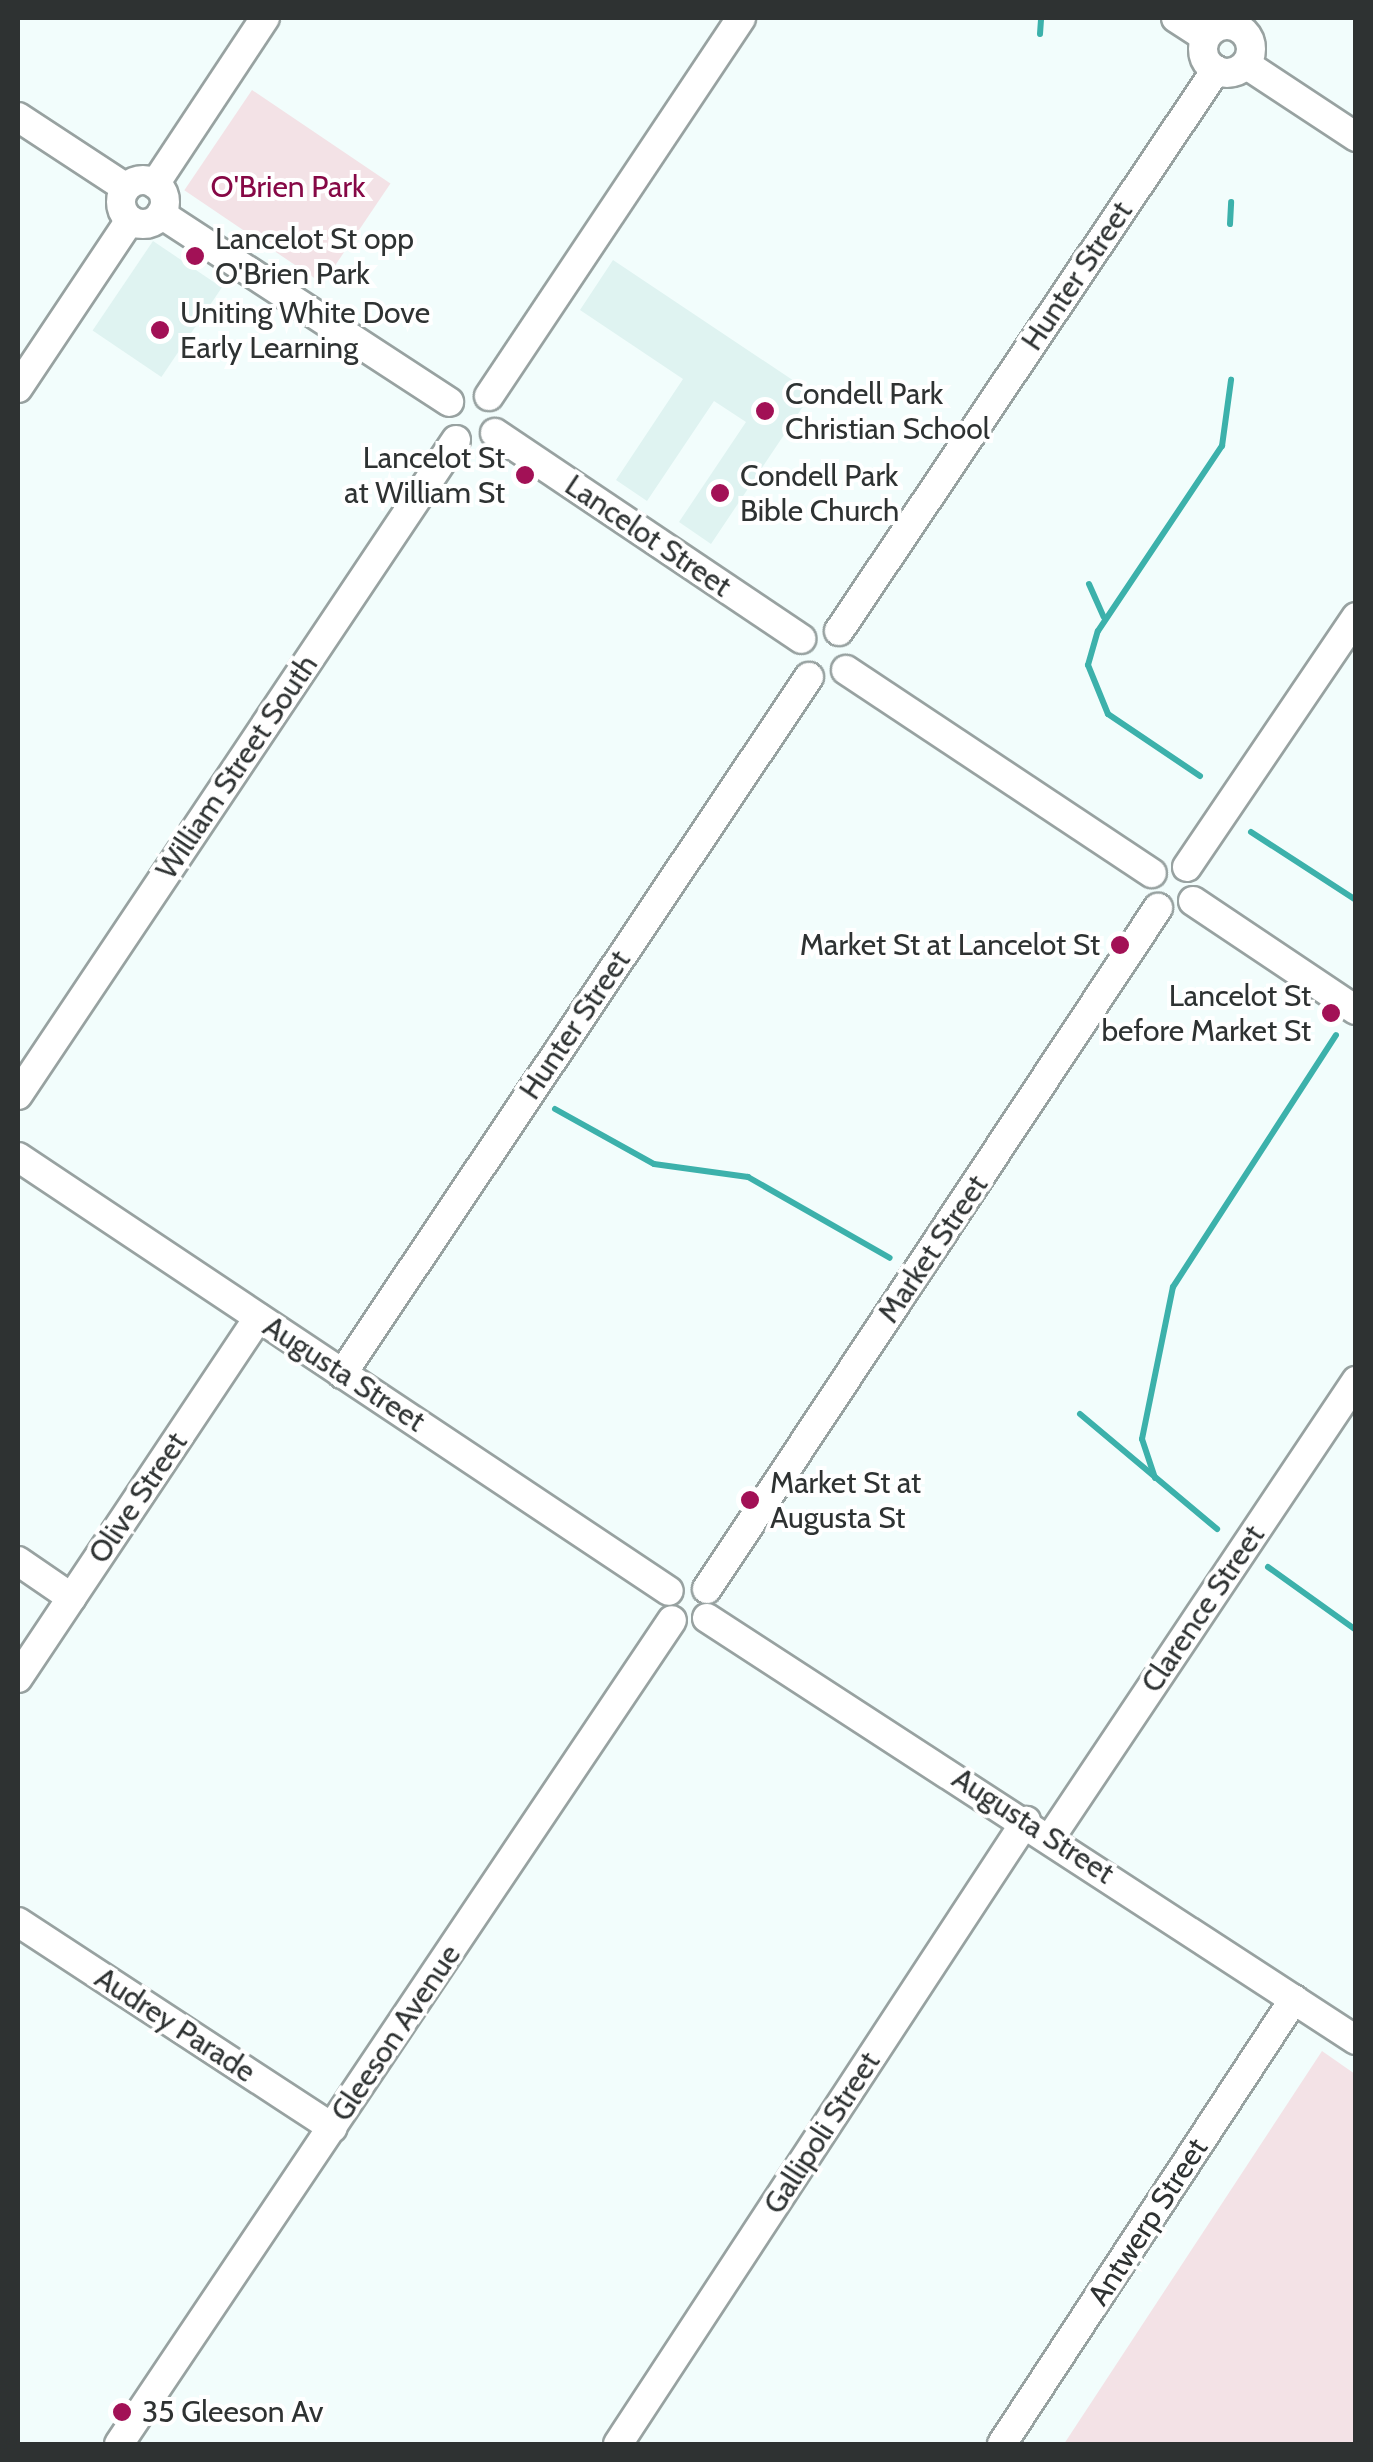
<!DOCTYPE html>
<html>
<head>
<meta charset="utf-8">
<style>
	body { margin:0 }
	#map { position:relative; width:1373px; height:2462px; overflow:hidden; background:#f2fdfc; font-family:Cabin,sans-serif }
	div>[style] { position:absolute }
	.built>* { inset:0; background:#dff3f1; transform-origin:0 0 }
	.green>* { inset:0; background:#f3e2e6; transform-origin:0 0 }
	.stream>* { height:6px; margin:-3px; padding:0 3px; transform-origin:3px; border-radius:3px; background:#3cb1ab }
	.roads { filter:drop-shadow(2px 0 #98a2a1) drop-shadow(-2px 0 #98a2a1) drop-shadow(0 2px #98a2a1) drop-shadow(0 -2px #98a2a1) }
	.minor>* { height:28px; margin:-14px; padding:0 14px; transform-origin:14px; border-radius:14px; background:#fff }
	.minor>.ring { margin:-14px; padding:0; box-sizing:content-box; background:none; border:28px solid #fff; border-radius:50% }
	.dots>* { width:28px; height:28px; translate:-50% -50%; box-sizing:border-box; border:5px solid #fff; border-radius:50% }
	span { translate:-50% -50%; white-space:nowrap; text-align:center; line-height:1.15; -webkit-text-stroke:8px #fff; paint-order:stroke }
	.park-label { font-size:30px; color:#860846 }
	.poi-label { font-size:30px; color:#2e3232 }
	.left { translate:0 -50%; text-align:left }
	.right { translate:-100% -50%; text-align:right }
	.street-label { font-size:30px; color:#2e3232 }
	.frame { position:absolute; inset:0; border:20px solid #2e3232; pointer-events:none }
</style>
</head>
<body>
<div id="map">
	<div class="built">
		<div style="left:153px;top:241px;width:83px;height:108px;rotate:34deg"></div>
		<div style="clip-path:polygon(613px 260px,812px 393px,711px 544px,679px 522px,746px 422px,714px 401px,647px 501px,616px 480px,683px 379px,580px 310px)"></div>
	</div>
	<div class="green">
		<div style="left:252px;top:90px;width:167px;height:121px;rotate:34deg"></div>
		<div style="clip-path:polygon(1322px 2051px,1355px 2074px,1355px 2444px,1064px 2444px)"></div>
	</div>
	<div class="stream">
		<div style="left:1040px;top:34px;width:16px;rotate:-86deg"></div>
		<div style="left:1230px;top:224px;width:22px;rotate:-87deg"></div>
		<div style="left:1089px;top:584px;width:36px;rotate:66deg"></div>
		<div style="left:1200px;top:776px;width:111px;rotate:-146deg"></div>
		<div style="left:1108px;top:714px;width:53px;rotate:-112.2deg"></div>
		<div style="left:1088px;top:665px;width:35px;rotate:-74deg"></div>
		<div style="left:1098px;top:631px;width:223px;rotate:-56.2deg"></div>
		<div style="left:1222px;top:446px;width:67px;rotate:-82.2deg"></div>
		<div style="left:1251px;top:832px;width:125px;rotate:32.9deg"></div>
		<div style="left:555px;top:1109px;width:113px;rotate:29.1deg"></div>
		<div style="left:654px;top:1164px;width:95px;rotate:7.9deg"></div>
		<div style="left:748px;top:1177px;width:163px;rotate:29.7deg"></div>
		<div style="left:1080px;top:1414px;width:179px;rotate:40deg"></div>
		<div style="left:1155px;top:1478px;width:41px;rotate:-108.4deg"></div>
		<div style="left:1142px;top:1439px;width:155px;rotate:-78.5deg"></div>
		<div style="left:1173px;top:1287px;width:300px;rotate:-57.1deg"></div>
		<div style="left:1268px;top:1567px;width:108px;rotate:35.6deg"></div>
	</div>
	<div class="roads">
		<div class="minor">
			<div style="left:1176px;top:18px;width:35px;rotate:33deg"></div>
			<div class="ring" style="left:1203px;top:25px;width:20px;height:20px"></div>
			<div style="left:1247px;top:65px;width:131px;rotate:33.4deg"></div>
			<div style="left:18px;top:117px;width:129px;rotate:33.3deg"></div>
			<div class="ring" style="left:121px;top:180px;width:16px;height:16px"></div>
			<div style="left:155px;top:184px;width:199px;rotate:-56.5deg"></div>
			<div style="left:161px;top:214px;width:344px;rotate:33.1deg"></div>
			<div style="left:18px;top:388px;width:202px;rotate:-56.3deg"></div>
			<div style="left:489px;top:396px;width:454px;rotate:-56.3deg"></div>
			<div style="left:495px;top:433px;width:369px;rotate:33.9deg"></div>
			<div style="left:839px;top:631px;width:676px;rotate:-56.1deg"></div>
			<div style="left:846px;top:670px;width:367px;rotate:33.6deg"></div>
			<div style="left:1187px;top:867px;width:302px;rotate:-55.9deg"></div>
			<div style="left:1193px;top:901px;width:196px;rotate:33.8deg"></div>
			<div style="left:18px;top:1095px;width:788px;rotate:-56.23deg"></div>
			<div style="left:18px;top:1157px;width:782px;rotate:33.69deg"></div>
			<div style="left:342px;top:1374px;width:839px;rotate:-56.18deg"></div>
			<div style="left:18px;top:1561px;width:65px;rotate:34.4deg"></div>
			<div style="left:707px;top:1589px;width:817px;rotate:-56.49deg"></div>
			<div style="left:707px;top:1618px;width:774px;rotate:33.03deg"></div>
			<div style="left:18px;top:1678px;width:433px;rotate:-56.3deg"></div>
			<div style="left:1051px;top:1837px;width:549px;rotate:-56.22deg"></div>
			<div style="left:18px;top:1922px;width:376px;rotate:33.2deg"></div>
			<div style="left:119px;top:2444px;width:992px;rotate:-56.13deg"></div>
			<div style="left:618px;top:2444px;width:745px;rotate:-56.78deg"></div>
			<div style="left:1002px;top:2444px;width:532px;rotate:-56.73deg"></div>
		</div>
	</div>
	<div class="dots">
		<div style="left:195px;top:256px;background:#a21156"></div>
		<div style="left:160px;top:330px;background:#a21156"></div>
		<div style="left:765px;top:411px;background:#a21156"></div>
		<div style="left:525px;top:475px;background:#a21156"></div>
		<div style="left:720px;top:493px;background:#a21156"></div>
		<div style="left:1120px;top:945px;background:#a21156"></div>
		<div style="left:1331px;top:1013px;background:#a21156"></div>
		<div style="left:750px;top:1500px;background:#a21156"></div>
		<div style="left:122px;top:2412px;background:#a21156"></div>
	</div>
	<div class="park-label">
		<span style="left:288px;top:187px">O'Brien Park</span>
	</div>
	<div class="poi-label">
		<span class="left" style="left:215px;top:256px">Lancelot St opp<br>O'Brien Park</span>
		<span class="left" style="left:180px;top:330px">Uniting White Dove<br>Early Learning</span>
		<span class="left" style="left:785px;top:411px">Condell Park<br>Christian School</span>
		<span class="right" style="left:505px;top:475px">Lancelot St<br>at William St</span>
		<span class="left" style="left:740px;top:493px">Condell Park<br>Bible Church</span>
		<span class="right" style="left:1100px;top:945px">Market St at Lancelot St</span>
		<span class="right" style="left:1311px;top:1013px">Lancelot St<br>before Market St</span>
		<span class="left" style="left:770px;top:1500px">Market St at<br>Augusta St</span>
		<span class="left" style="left:142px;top:2412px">35 Gleeson Av</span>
	</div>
	<div class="street-label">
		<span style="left:1077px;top:276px;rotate:-56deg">Hunter Street</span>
		<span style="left:648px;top:536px;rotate:34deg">Lancelot Street</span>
		<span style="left:237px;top:767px;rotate:-56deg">William Street South</span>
		<span style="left:575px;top:1025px;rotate:-56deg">Hunter Street</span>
		<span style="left:933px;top:1249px;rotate:-56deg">Market Street</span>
		<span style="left:344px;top:1374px;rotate:33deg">Augusta Street</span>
		<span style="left:138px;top:1498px;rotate:-56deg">Olive Street</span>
		<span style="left:1203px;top:1609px;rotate:-56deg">Clarence Street</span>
		<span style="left:1033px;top:1826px;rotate:33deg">Augusta Street</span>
		<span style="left:175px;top:2025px;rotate:33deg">Audrey Parade</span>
		<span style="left:396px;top:2033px;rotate:-56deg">Gleeson Avenue</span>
		<span style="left:822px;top:2133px;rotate:-57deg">Gallipoli Street</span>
		<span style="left:1148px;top:2222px;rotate:-57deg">Antwerp Street</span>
	</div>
	<div class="frame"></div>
</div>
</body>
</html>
